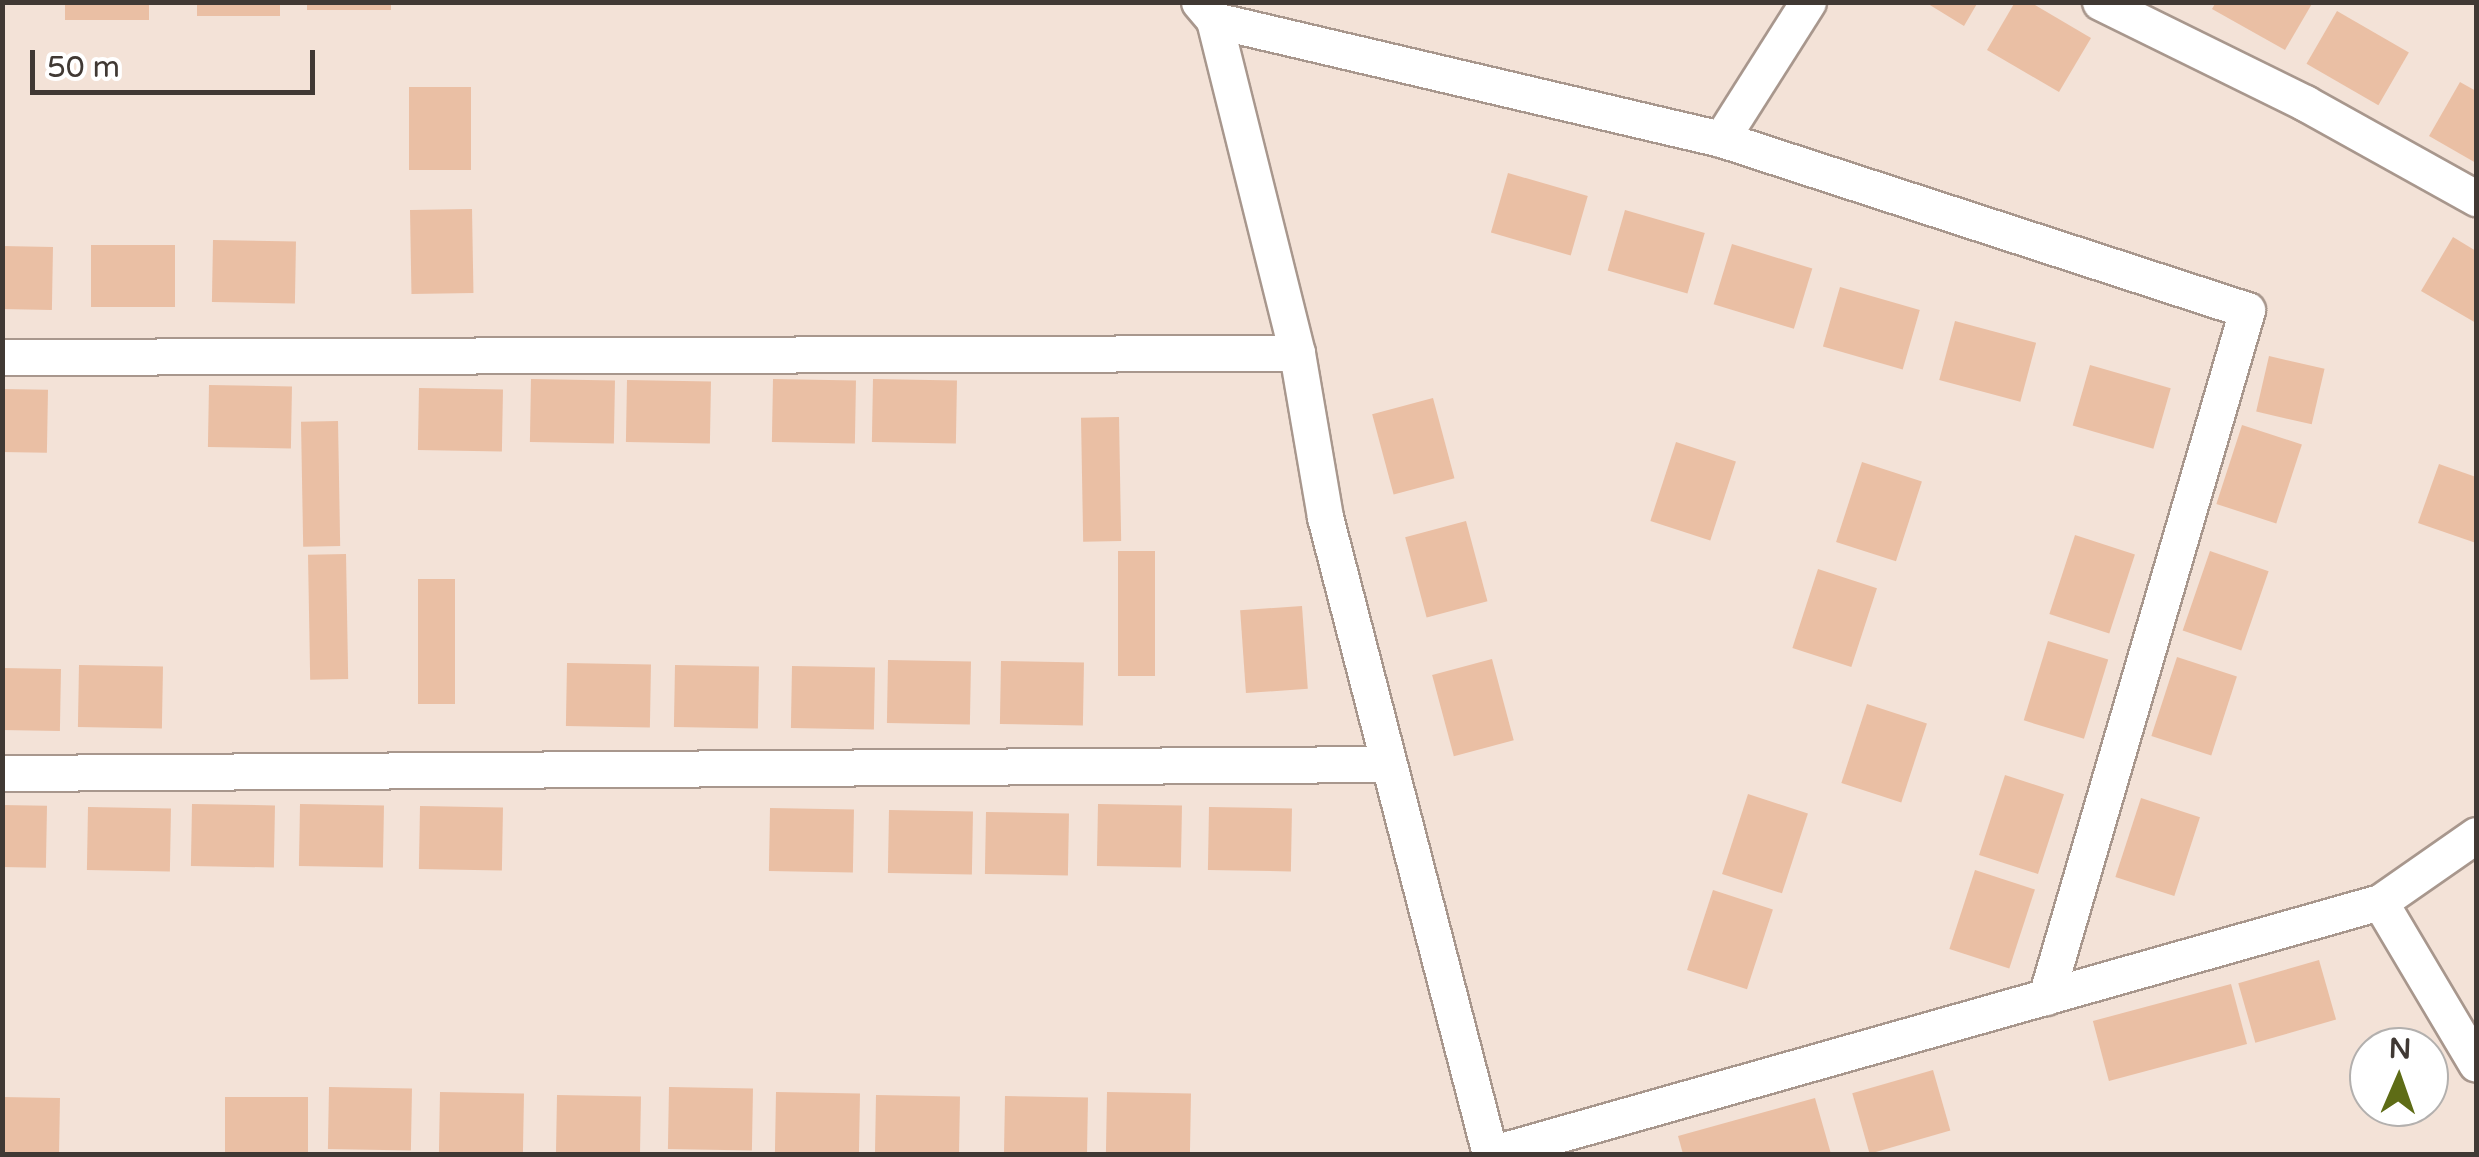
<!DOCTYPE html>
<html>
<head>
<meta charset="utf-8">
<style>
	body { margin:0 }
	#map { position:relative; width:2479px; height:1157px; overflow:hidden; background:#f3e2d7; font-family:"Varela Round",sans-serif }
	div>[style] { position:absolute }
	.building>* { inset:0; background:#eabfa4; transform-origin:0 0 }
	.roads { filter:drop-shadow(2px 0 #a8978d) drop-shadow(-2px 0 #a8978d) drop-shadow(0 2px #a8978d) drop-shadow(0 -2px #a8978d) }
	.minor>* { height:35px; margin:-17.5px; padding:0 17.5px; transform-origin:17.5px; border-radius:17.5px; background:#fff }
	span { translate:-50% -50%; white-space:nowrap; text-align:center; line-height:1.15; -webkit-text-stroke:8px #fff; paint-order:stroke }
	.frame { position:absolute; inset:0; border:5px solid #403934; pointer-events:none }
	.north { position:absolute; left:2349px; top:1027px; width:100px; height:100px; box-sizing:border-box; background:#fff; border:2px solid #b3b0ae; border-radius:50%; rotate:2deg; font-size:28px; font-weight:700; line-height:40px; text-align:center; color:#403934 }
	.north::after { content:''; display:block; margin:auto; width:35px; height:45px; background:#5e6c16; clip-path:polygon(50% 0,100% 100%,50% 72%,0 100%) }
	.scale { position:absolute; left:30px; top:50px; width:285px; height:45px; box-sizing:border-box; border:5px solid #403934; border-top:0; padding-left:12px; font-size:30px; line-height:35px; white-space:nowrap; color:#403934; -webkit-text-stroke:8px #fff; paint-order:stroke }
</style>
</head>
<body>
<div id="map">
	<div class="building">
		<div style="left:65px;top:2px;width:84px;height:18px"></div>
		<div style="left:197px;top:2px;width:83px;height:14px"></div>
		<div style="left:307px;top:2px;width:84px;height:8px"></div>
		<div style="clip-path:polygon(1925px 2px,1978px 2px,1964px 26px)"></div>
		<div style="clip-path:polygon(2015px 2px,2030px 2px,2091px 38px,2059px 92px,1987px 50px)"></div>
		<div style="clip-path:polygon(2216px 2px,2313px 2px,2285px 50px,2212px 9px)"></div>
		<div style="left:2337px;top:11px;width:83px;height:61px;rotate:30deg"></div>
		<div style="clip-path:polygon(2460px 82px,2476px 91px,2476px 163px,2429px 136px)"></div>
		<div style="left:409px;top:87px;width:62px;height:83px"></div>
		<div style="left:1508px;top:173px;width:83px;height:62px;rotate:16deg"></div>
		<div style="left:472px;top:209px;width:84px;height:62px;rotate:89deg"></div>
		<div style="left:1625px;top:210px;width:83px;height:63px;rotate:16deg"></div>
		<div style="clip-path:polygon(2453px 237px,2476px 251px,2476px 323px,2421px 291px)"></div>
		<div style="left:213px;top:240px;width:83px;height:62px;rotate:1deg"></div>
		<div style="left:1732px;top:244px;width:84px;height:63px;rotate:17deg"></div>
		<div style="left:91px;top:245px;width:84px;height:62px"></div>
		<div style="left:2px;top:246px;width:51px;height:63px;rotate:1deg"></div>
		<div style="left:1840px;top:287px;width:83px;height:62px;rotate:16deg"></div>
		<div style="left:1955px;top:321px;width:84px;height:61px;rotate:15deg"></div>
		<div style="left:2269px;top:356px;width:57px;height:57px;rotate:13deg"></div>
		<div style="left:2090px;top:365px;width:84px;height:63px;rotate:16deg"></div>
		<div style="left:531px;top:379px;width:84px;height:63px;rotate:1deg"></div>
		<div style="left:773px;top:379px;width:83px;height:63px;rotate:1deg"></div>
		<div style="left:873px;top:379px;width:84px;height:63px;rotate:1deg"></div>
		<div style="left:627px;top:380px;width:84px;height:62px;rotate:1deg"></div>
		<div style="left:209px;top:385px;width:83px;height:62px;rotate:1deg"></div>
		<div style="left:419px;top:388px;width:84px;height:62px;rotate:1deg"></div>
		<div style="left:2px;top:389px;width:46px;height:63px;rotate:1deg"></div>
		<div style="left:1433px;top:398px;width:83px;height:63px;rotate:75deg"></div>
		<div style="left:1119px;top:417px;width:124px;height:38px;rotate:89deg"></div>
		<div style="left:338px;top:421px;width:125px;height:37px;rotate:89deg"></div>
		<div style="left:2242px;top:425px;width:63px;height:83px;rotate:18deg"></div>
		<div style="left:1676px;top:442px;width:63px;height:83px;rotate:18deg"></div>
		<div style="left:1862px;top:462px;width:63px;height:84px;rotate:18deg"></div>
		<div style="clip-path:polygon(2439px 464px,2476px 477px,2476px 543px,2418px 523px)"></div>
		<div style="left:1466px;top:521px;width:83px;height:63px;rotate:75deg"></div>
		<div style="left:2075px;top:535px;width:63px;height:83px;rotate:18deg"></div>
		<div style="left:1118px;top:551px;width:37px;height:125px"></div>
		<div style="left:2210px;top:551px;width:62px;height:84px;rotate:19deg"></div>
		<div style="left:346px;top:554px;width:125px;height:38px;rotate:89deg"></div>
		<div style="left:1818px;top:569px;width:62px;height:83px;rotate:18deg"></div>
		<div style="left:418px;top:579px;width:37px;height:125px"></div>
		<div style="left:1302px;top:606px;width:83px;height:62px;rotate:86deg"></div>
		<div style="left:2048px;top:641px;width:63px;height:83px;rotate:17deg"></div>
		<div style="left:2177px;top:657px;width:63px;height:83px;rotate:18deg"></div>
		<div style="left:1492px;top:659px;width:84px;height:62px;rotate:75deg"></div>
		<div style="left:888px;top:660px;width:83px;height:63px;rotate:1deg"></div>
		<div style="left:1001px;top:661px;width:83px;height:63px;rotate:1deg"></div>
		<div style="left:567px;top:663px;width:84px;height:63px;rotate:1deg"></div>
		<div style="left:79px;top:665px;width:84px;height:62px;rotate:1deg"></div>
		<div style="left:675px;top:665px;width:84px;height:62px;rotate:1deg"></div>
		<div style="left:792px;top:666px;width:83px;height:62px;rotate:1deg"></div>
		<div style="left:2px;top:668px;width:59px;height:62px;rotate:1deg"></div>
		<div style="left:1867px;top:704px;width:63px;height:83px;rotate:18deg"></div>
		<div style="left:2005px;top:775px;width:62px;height:84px;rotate:18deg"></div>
		<div style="left:1748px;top:794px;width:63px;height:84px;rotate:18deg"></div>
		<div style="left:2141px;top:798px;width:62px;height:83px;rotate:18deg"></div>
		<div style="left:192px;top:804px;width:83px;height:62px;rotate:1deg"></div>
		<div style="left:300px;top:804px;width:84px;height:62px;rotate:1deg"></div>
		<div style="left:1098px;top:804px;width:84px;height:62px;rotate:1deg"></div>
		<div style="left:2px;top:805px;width:45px;height:62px;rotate:1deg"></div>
		<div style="left:420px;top:806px;width:83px;height:63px;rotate:1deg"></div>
		<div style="left:88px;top:807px;width:83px;height:63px;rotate:1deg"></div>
		<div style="left:1209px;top:807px;width:83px;height:63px;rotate:1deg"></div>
		<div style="left:770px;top:808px;width:84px;height:63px;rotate:1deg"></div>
		<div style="left:889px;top:810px;width:84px;height:63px;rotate:1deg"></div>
		<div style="left:986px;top:812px;width:83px;height:62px;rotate:1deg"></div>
		<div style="left:1975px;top:870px;width:63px;height:83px;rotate:18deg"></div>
		<div style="left:1713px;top:890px;width:63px;height:84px;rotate:18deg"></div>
		<div style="left:2319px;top:960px;width:62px;height:84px;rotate:74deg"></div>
		<div style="left:2231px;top:984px;width:62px;height:143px;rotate:75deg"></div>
		<div style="left:1933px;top:1070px;width:63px;height:84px;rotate:74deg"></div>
		<div style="left:329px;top:1087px;width:83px;height:62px;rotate:1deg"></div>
		<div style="left:669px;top:1087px;width:84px;height:62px;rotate:1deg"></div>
		<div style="left:440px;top:1092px;width:84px;height:62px;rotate:1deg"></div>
		<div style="left:776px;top:1092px;width:84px;height:62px;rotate:1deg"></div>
		<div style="left:1107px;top:1092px;width:84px;height:62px;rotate:1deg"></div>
		<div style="left:557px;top:1095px;width:84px;height:59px;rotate:1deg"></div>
		<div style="left:876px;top:1095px;width:84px;height:59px;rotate:1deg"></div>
		<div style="left:1005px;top:1096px;width:83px;height:58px;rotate:1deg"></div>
		<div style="left:2px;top:1097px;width:58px;height:57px;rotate:1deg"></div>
		<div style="left:225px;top:1097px;width:83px;height:57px"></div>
		<div style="clip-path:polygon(1815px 1098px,1831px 1154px,1683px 1154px,1678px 1136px)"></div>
	</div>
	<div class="roads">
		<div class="minor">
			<div style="left:1199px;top:2px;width:23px;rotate:50deg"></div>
			<div style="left:1214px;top:20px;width:343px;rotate:76deg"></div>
			<div style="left:1297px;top:353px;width:166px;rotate:80.3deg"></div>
			<div style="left:1325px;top:517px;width:658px;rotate:75.48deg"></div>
			<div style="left:1490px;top:1154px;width:925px;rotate:-15.81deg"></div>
			<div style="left:2380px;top:902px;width:117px;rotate:-34.9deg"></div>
			<div style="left:2100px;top:2px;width:229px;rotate:26.2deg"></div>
			<div style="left:2305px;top:103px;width:196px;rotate:29.1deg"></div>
			<div style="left:1214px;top:20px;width:521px;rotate:13.21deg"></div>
			<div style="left:1721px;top:139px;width:553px;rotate:18.01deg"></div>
			<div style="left:2247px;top:310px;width:716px;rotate:106.31deg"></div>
			<div style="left:1721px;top:139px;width:162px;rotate:-57.6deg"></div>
			<div style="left:2px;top:357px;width:1295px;rotate:-0.18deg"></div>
			<div style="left:2px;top:773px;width:1386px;rotate:-0.37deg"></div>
			<div style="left:2380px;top:902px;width:188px;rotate:59.3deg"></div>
		</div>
	</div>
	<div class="frame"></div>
	<div class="north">N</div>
	<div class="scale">50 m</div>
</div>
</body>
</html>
